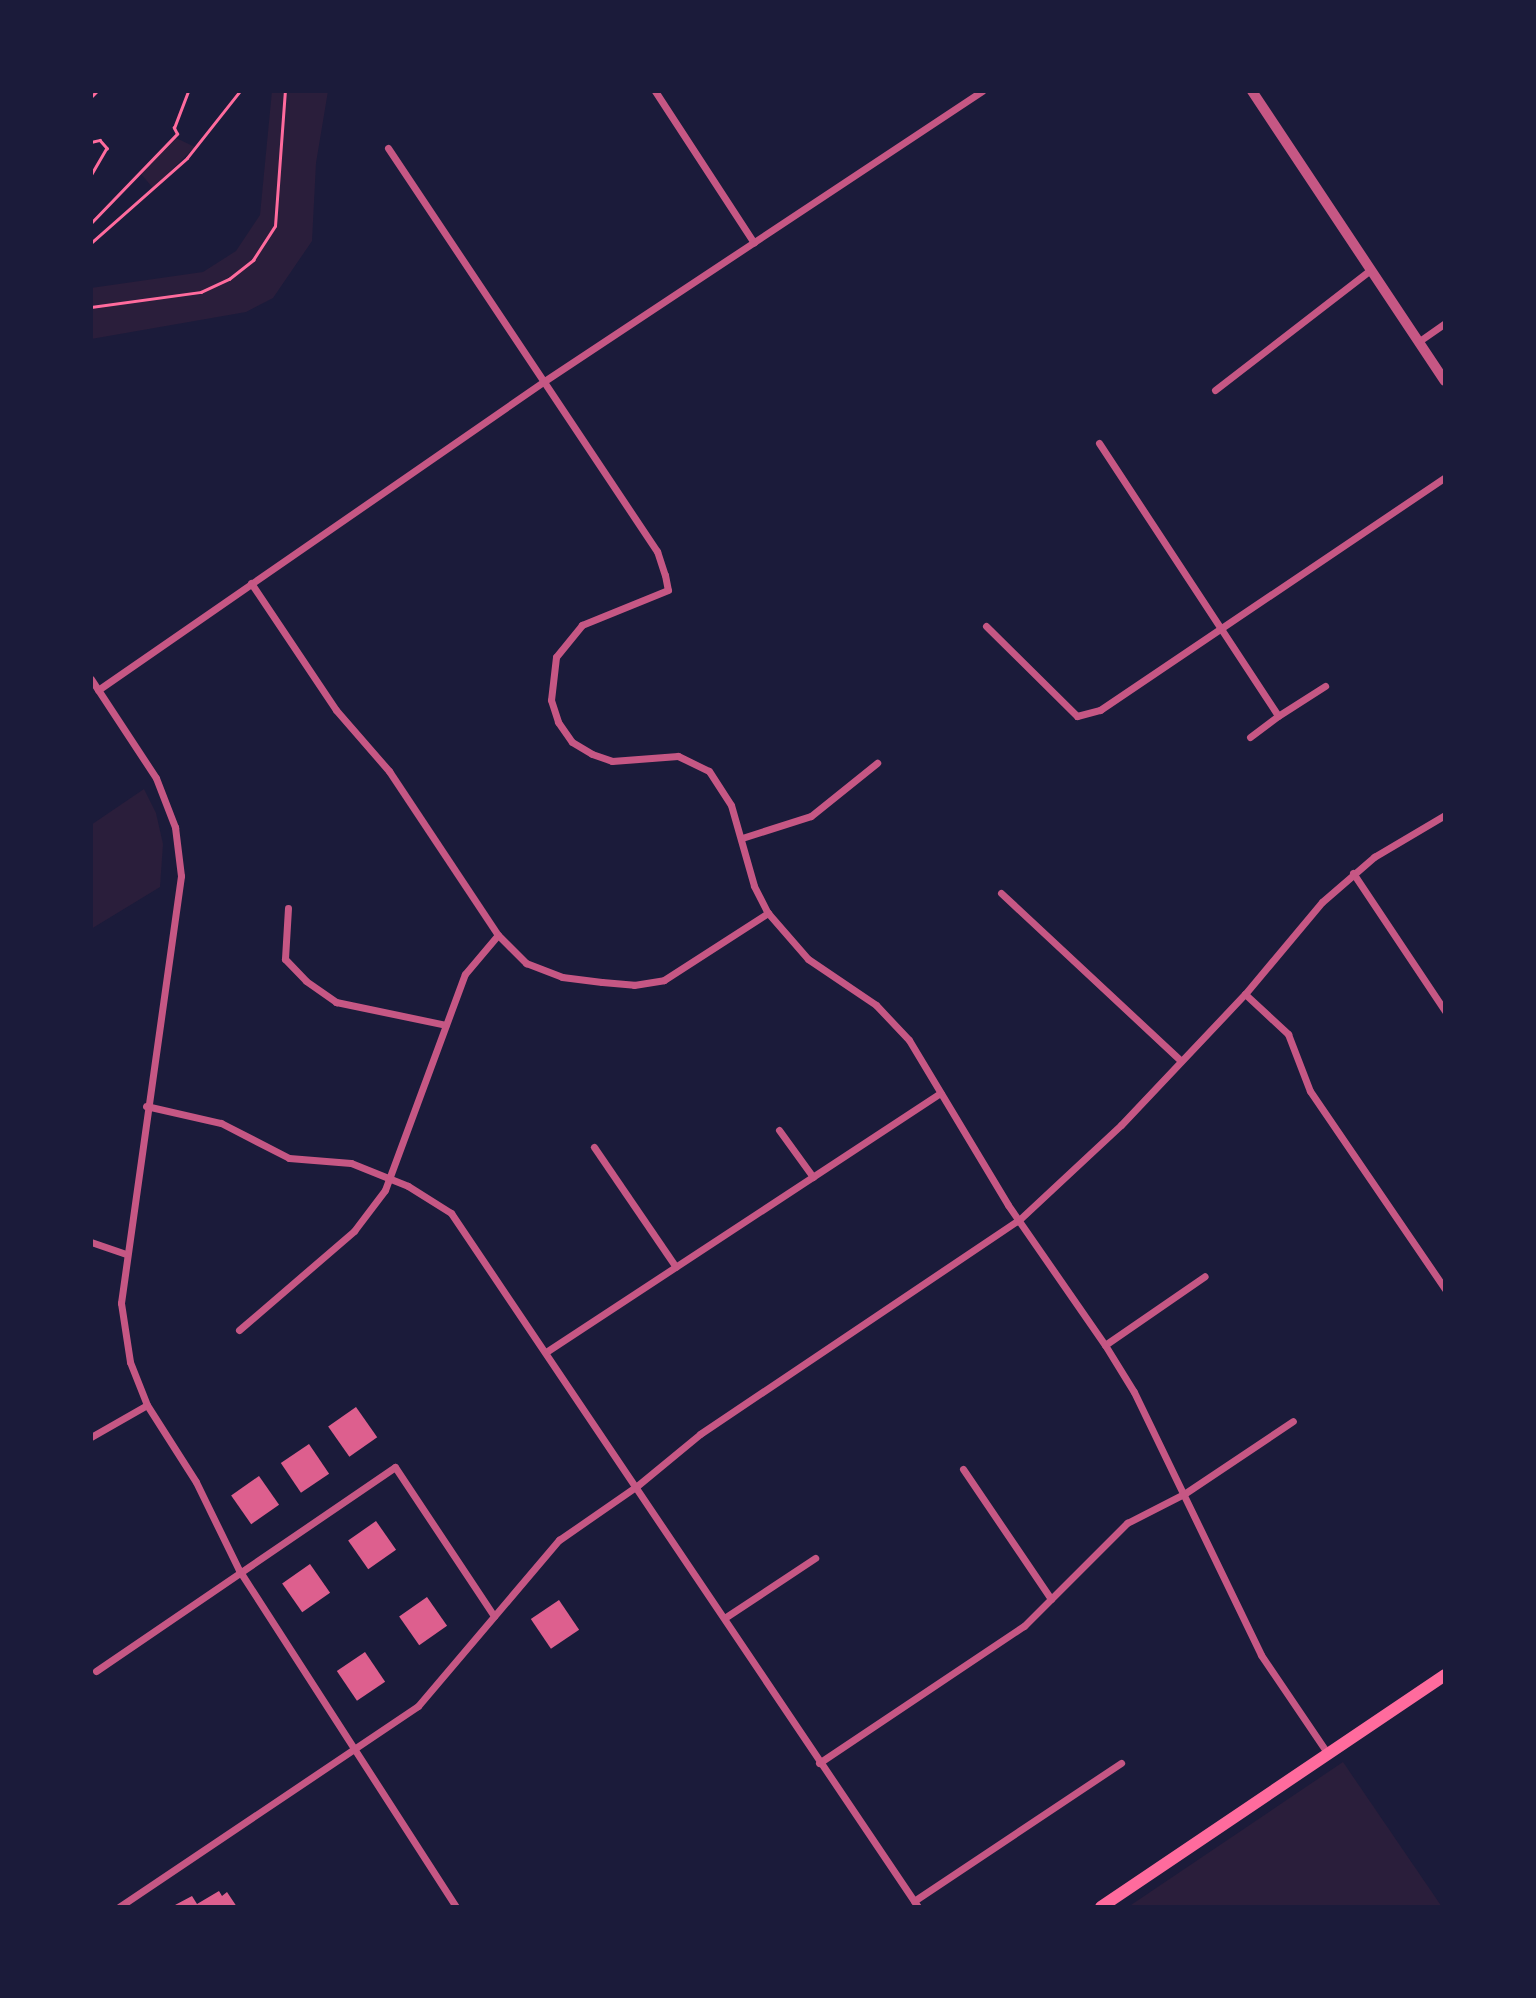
<!DOCTYPE html>
<html>
<head>
<meta charset="utf-8">
<style>
	body { margin:0 }
	#map { position:relative; width:1536px; height:1998px; overflow:hidden; background:#1b1b3a; font-family:Georgia,serif }
	div>[style] { position:absolute }
	.green>* { inset:0; background:#2a1e3b }
	.building>* { inset:0; background:#dd5f8e; transform-origin:0 0 }
	.path>* { height:2.5px; margin:-1.25px; padding:0 1.25px; transform-origin:1.25px; border-radius:1.25px; background:#ff6b9d }
	.minor>* { height:7px; margin:-3.5px; padding:0 3.5px; transform-origin:3.5px; border-radius:3.5px; background:#c65784 }
	.tertiary>* { height:10px; margin:-5px; padding:0 5px; transform-origin:5px; border-radius:5px; background:#c65784 }
	.secondary>* { height:12px; margin:-6px; padding:0 6px; transform-origin:6px; border-radius:6px; background:#ff6b9d }
	span { translate:-50% -50%; white-space:nowrap; text-align:center; line-height:1.15; -webkit-text-stroke:7px #1b1b3a; paint-order:stroke }
	.frame { position:absolute; inset:0; border:93px solid #1b1b3a; pointer-events:none }
</style>
</head>
<body>
<div id="map">
	<div class="green">
		<div style="clip-path:polygon(272px 91px,328px 91px,316px 163px,312px 241px,273px 298px,246px 312px,91px 339px,91px 288px,203px 272px,236px 251px,260px 215px)"></div>
		<div style="clip-path:polygon(174px 137px,195px 147px,153px 188px,141px 174px)"></div>
		<div style="clip-path:polygon(144px 789px,156px 813px,163px 844px,160px 887px,91px 929px,91px 825px)"></div>
		<div style="clip-path:polygon(1343px 1762px,1442px 1907px,1128px 1907px)"></div>
	</div>
	<div class="building">
		<div style="left:356px;top:1407px;width:37px;height:34px;rotate:55deg"></div>
		<div style="left:309px;top:1444px;width:36px;height:34px;rotate:56deg"></div>
		<div style="left:259px;top:1476px;width:35px;height:34px;rotate:55deg"></div>
		<div style="left:376px;top:1521px;width:35px;height:34px;rotate:55deg"></div>
		<div style="left:310px;top:1564px;width:35px;height:34px;rotate:55deg"></div>
		<div style="left:427px;top:1597px;width:35px;height:34px;rotate:55deg"></div>
		<div style="left:559px;top:1600px;width:36px;height:34px;rotate:56deg"></div>
		<div style="left:365px;top:1652px;width:36px;height:34px;rotate:56deg"></div>
		<div style="clip-path:polygon(219px 1891px,222px 1896px,227px 1892px,237px 1907px,175px 1905px,192px 1896px,197px 1904px)"></div>
	</div>
	<div class="path">
		<div style="left:91px;top:97px;width:8px;rotate:-45deg"></div>
		<div style="left:91px;top:142px;width:9px;rotate:-13deg"></div>
		<div style="left:100px;top:140px;width:11px;rotate:49deg"></div>
		<div style="left:107px;top:148px;width:32px;rotate:120deg"></div>
		<div style="left:91px;top:223px;width:124px;rotate:-46deg"></div>
		<div style="left:177px;top:134px;width:7px;rotate:-117deg"></div>
		<div style="left:174px;top:128px;width:40px;rotate:-69deg"></div>
		<div style="left:91px;top:243px;width:128px;rotate:-41.5deg"></div>
		<div style="left:187px;top:158px;width:85px;rotate:-51.7deg"></div>
		<div style="left:91px;top:307px;width:111px;rotate:-7.8deg"></div>
		<div style="left:201px;top:292px;width:31px;rotate:-25deg"></div>
		<div style="left:229px;top:279px;width:31px;rotate:-38deg"></div>
		<div style="left:253px;top:260px;width:40px;rotate:-57.1deg"></div>
		<div style="left:275px;top:226px;width:135px;rotate:-85.8deg"></div>
	</div>
	<div class="minor">
		<div style="left:655px;top:91px;width:181px;rotate:56.9deg"></div>
		<div style="left:388px;top:148px;width:485px;rotate:56.3deg"></div>
		<div style="left:657px;top:551px;width:25px;rotate:72deg"></div>
		<div style="left:665px;top:575px;width:15px;rotate:79deg"></div>
		<div style="left:668px;top:590px;width:93px;rotate:157.9deg"></div>
		<div style="left:582px;top:625px;width:41px;rotate:129.1deg"></div>
		<div style="left:556px;top:657px;width:43px;rotate:96.6deg"></div>
		<div style="left:551px;top:700px;width:23px;rotate:72deg"></div>
		<div style="left:558px;top:722px;width:24px;rotate:55deg"></div>
		<div style="left:572px;top:742px;width:23px;rotate:31deg"></div>
		<div style="left:592px;top:754px;width:21px;rotate:19deg"></div>
		<div style="left:612px;top:761px;width:66px;rotate:-4.3deg"></div>
		<div style="left:678px;top:756px;width:34px;rotate:26deg"></div>
		<div style="left:709px;top:771px;width:40px;rotate:57.1deg"></div>
		<div style="left:731px;top:805px;width:84px;rotate:74.1deg"></div>
		<div style="left:754px;top:886px;width:30px;rotate:63deg"></div>
		<div style="left:768px;top:913px;width:61px;rotate:49deg"></div>
		<div style="left:808px;top:959px;width:82px;rotate:34.1deg"></div>
		<div style="left:876px;top:1005px;width:48px;rotate:46.7deg"></div>
		<div style="left:909px;top:1040px;width:192px;rotate:59deg"></div>
		<div style="left:1008px;top:1205px;width:170px;rotate:55.3deg"></div>
		<div style="left:1105px;top:1345px;width:55px;rotate:58.3deg"></div>
		<div style="left:1134px;top:1392px;width:292px;rotate:64.2deg"></div>
		<div style="left:1261px;top:1655px;width:120px;rotate:55.9deg"></div>
		<div style="left:1418px;top:342px;width:33px;rotate:-35deg"></div>
		<div style="left:1215px;top:390px;width:196px;rotate:-37.7deg"></div>
		<div style="left:1099px;top:443px;width:326px;rotate:56.7deg"></div>
		<div style="left:1278px;top:716px;width:35px;rotate:143deg"></div>
		<div style="left:251px;top:583px;width:153px;rotate:56.2deg"></div>
		<div style="left:336px;top:710px;width:81px;rotate:49deg"></div>
		<div style="left:389px;top:771px;width:197px;rotate:56.4deg"></div>
		<div style="left:498px;top:935px;width:40px;rotate:45deg"></div>
		<div style="left:526px;top:963px;width:39px;rotate:21deg"></div>
		<div style="left:562px;top:977px;width:40px;rotate:7.1deg"></div>
		<div style="left:602px;top:982px;width:32px;rotate:5deg"></div>
		<div style="left:634px;top:985px;width:30px;rotate:-9deg"></div>
		<div style="left:664px;top:980px;width:124px;rotate:-32.8deg"></div>
		<div style="left:986px;top:626px;width:128px;rotate:44.7deg"></div>
		<div style="left:1077px;top:716px;width:24px;rotate:-15deg"></div>
		<div style="left:1100px;top:710px;width:416px;rotate:-34deg"></div>
		<div style="left:91px;top:679px;width:118px;rotate:56.7deg"></div>
		<div style="left:156px;top:778px;width:53px;rotate:68.8deg"></div>
		<div style="left:175px;top:827px;width:49px;rotate:83deg"></div>
		<div style="left:181px;top:876px;width:431px;rotate:98deg"></div>
		<div style="left:121px;top:1303px;width:60px;rotate:81.3deg"></div>
		<div style="left:130px;top:1362px;width:46px;rotate:68.4deg"></div>
		<div style="left:147px;top:1405px;width:91px;rotate:57.5deg"></div>
		<div style="left:196px;top:1482px;width:98px;rotate:64deg"></div>
		<div style="left:239px;top:1570px;width:401px;rotate:57.2deg"></div>
		<div style="left:98px;top:690px;width:541px;rotate:-34.69deg"></div>
		<div style="left:543px;top:382px;width:527px;rotate:-33.54deg"></div>
		<div style="left:1278px;top:716px;width:56px;rotate:-32.6deg"></div>
		<div style="left:742px;top:838px;width:72px;rotate:-17.7deg"></div>
		<div style="left:811px;top:816px;width:85px;rotate:-38.8deg"></div>
		<div style="left:1353px;top:873px;width:166px;rotate:56.3deg"></div>
		<div style="left:1001px;top:893px;width:245px;rotate:43deg"></div>
		<div style="left:288px;top:908px;width:51px;rotate:93.4deg"></div>
		<div style="left:285px;top:959px;width:30px;rotate:46deg"></div>
		<div style="left:306px;top:981px;width:37px;rotate:35deg"></div>
		<div style="left:336px;top:1002px;width:112px;rotate:11.8deg"></div>
		<div style="left:1245px;top:994px;width:59px;rotate:42.9deg"></div>
		<div style="left:1288px;top:1034px;width:61px;rotate:68.9deg"></div>
		<div style="left:1310px;top:1091px;width:240px;rotate:55.7deg"></div>
		<div style="left:146px;top:1106px;width:77px;rotate:12.8deg"></div>
		<div style="left:221px;top:1123px;width:76px;rotate:27.2deg"></div>
		<div style="left:289px;top:1158px;width:62px;rotate:4.6deg"></div>
		<div style="left:351px;top:1163px;width:61px;rotate:22deg"></div>
		<div style="left:408px;top:1186px;width:51px;rotate:32.1deg"></div>
		<div style="left:451px;top:1213px;width:836px;rotate:56.06deg"></div>
		<div style="left:779px;top:1130px;width:58px;rotate:54.1deg"></div>
		<div style="left:594px;top:1147px;width:145px;rotate:55.7deg"></div>
		<div style="left:91px;top:1242px;width:37px;rotate:19deg"></div>
		<div style="left:239px;top:1330px;width:152px;rotate:-40.7deg"></div>
		<div style="left:354px;top:1231px;width:51px;rotate:-52.9deg"></div>
		<div style="left:385px;top:1190px;width:230px;rotate:-69.7deg"></div>
		<div style="left:465px;top:974px;width:51px;rotate:-49.8deg"></div>
		<div style="left:1105px;top:1345px;width:121px;rotate:-34.6deg"></div>
		<div style="left:546px;top:1352px;width:472px;rotate:-33.3deg"></div>
		<div style="left:91px;top:1437px;width:64px;rotate:-29.7deg"></div>
		<div style="left:963px;top:1469px;width:157px;rotate:55.9deg"></div>
		<div style="left:726px;top:1617px;width:107px;rotate:-33.5deg"></div>
		<div style="left:96px;top:1671px;width:362px;rotate:-34.3deg"></div>
		<div style="left:395px;top:1467px;width:179px;rotate:56.4deg"></div>
		<div style="left:819px;top:1763px;width:247px;rotate:-33.8deg"></div>
		<div style="left:1024px;top:1626px;width:146px;rotate:-45deg"></div>
		<div style="left:1127px;top:1523px;width:64px;rotate:-27deg"></div>
		<div style="left:1184px;top:1494px;width:131px;rotate:-33.8deg"></div>
		<div style="left:914px;top:1901px;width:249px;rotate:-33.7deg"></div>
		<div style="left:119px;top:1907px;width:360px;rotate:-33.9deg"></div>
		<div style="left:418px;top:1706px;width:218px;rotate:-49.7deg"></div>
		<div style="left:559px;top:1540px;width:95px;rotate:-34.7deg"></div>
		<div style="left:637px;top:1486px;width:82px;rotate:-39.5deg"></div>
		<div style="left:700px;top:1434px;width:384px;rotate:-33.9deg"></div>
		<div style="left:1019px;top:1220px;width:139px;rotate:-43deg"></div>
		<div style="left:1121px;top:1125px;width:180px;rotate:-46.6deg"></div>
		<div style="left:1245px;top:994px;width:120px;rotate:-50.1deg"></div>
		<div style="left:1322px;top:902px;width:69px;rotate:-40.9deg"></div>
		<div style="left:1374px;top:857px;width:82px;rotate:-30.6deg"></div>
	</div>
	<div class="tertiary">
		<div style="left:1252px;top:91px;width:348px;rotate:56.4deg"></div>
	</div>
	<div class="secondary">
		<div style="left:1101px;top:1907px;width:415px;rotate:-34deg"></div>
	</div>
	<div class="frame"></div>
</div>
</body>
</html>
